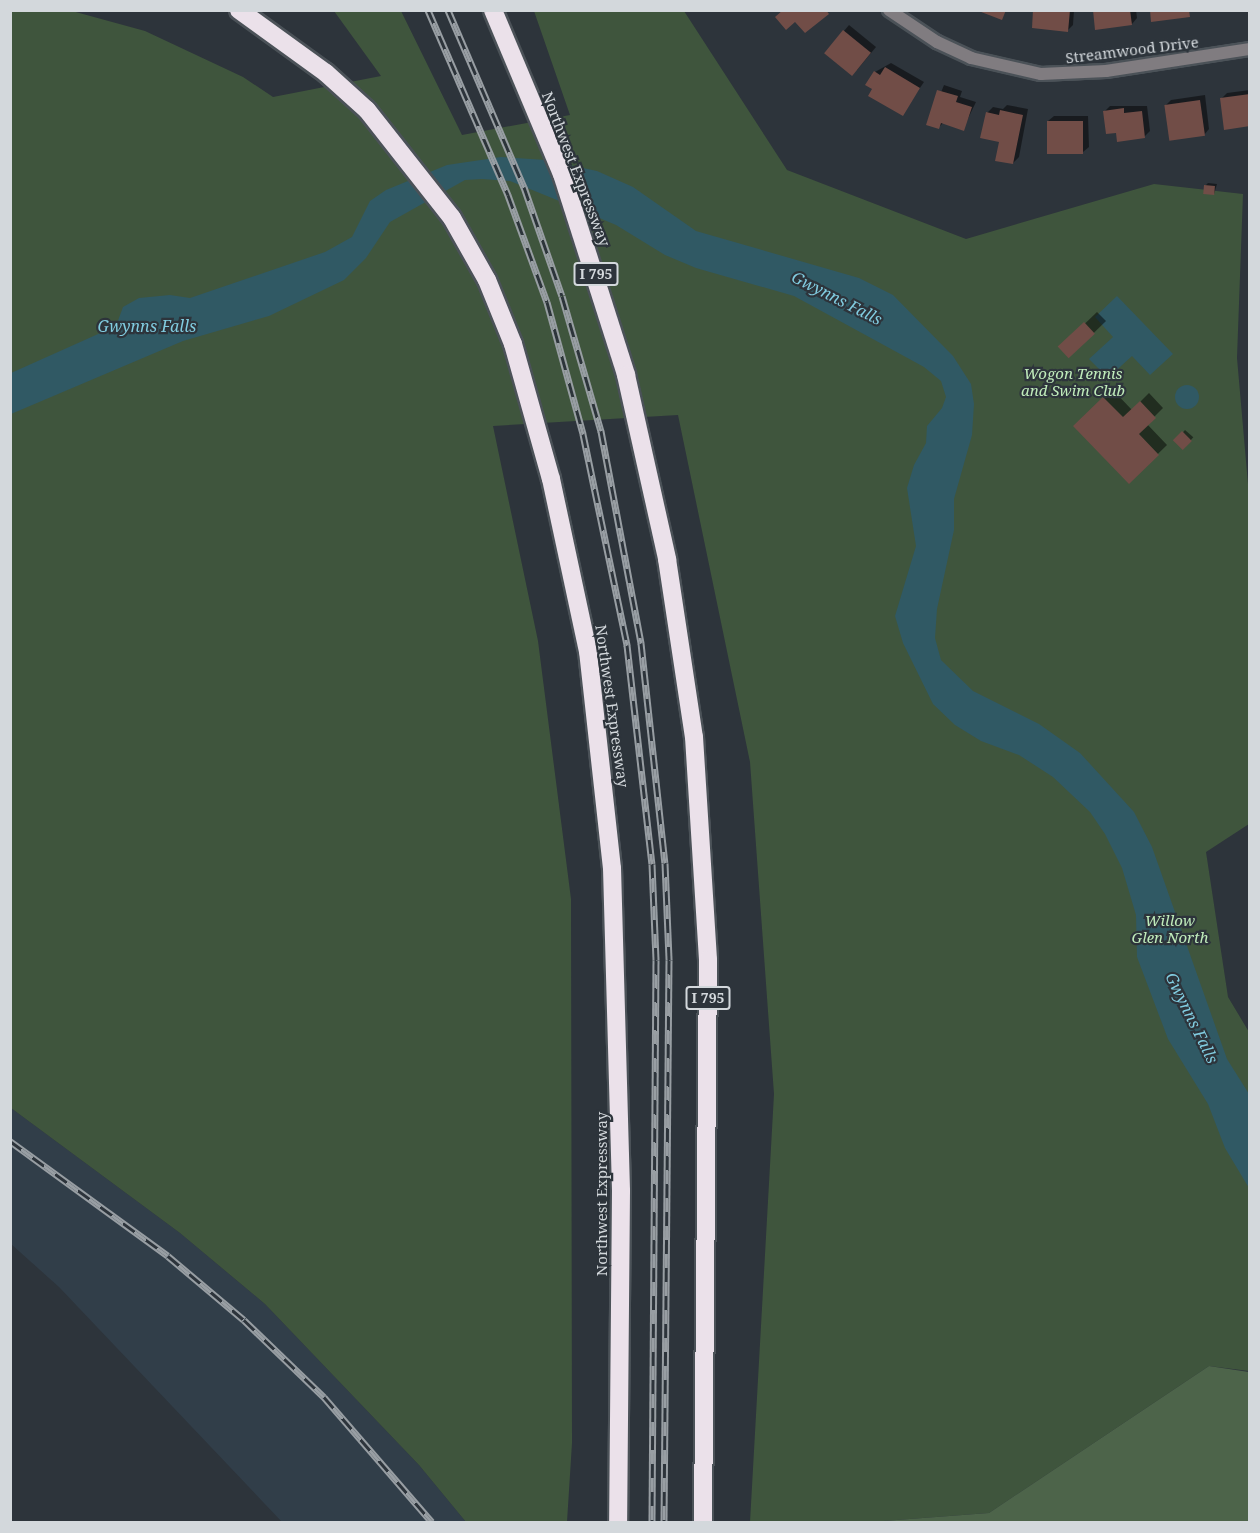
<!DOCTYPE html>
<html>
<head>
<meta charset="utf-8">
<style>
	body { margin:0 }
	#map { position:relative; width:1260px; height:1533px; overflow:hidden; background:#2d343b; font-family:"Noto Serif",serif }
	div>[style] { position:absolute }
	.built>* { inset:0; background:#313e49 }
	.green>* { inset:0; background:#3f553d }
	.forest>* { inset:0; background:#4d644a }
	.water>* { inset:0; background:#305964 }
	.round { border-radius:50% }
	.shadow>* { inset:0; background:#0007; transform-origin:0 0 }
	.building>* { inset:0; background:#714d47; transform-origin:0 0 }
	.roads { filter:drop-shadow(2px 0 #4b5258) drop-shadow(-2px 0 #4b5258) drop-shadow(0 2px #4b5258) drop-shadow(0 -2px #4b5258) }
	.minor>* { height:12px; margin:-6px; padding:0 6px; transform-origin:6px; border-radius:6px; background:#807c80 }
	.motorway>* { height:18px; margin:-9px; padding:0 9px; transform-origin:9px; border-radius:9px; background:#ebe1ea }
	.rail>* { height:7px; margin-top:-3.5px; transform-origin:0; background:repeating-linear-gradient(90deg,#2d343b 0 14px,#989ea3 0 28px); box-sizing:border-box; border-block:2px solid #989ea3 }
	span { translate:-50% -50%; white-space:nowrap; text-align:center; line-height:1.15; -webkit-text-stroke:4.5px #2d343b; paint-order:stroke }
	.shield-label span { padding:2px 4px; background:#2d343b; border:2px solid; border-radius:4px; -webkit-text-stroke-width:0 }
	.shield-label { font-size:14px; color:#d3d8dc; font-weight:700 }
	.street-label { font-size:15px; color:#d3d8dc }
	.park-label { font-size:15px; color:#c0ecbb; font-style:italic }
	.water-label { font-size:16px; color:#81cce0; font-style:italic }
	.frame { position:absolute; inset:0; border:12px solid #d3d8dc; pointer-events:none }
</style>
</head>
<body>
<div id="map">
	<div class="built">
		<div style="clip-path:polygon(11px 1108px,180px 1233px,265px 1304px,419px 1465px,466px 1522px,282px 1522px,59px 1287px,11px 1244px)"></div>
	</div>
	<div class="green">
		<div style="clip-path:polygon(11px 11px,72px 11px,145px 31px,243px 77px,273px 97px,381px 76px,334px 11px,401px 11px,462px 135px,570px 115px,534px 11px,684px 11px,787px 170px,966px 239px,1154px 184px,1243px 194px,1237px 358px,1250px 507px,1249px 824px,1206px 852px,1228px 997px,1249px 1032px,1249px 1371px,1209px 1366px,989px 1513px,870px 1522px,750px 1522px,774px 1094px,750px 762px,678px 415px,493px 426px,538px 641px,571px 899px,572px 1443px,567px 1522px,466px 1522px,419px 1465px,265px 1304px,180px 1233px,11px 1108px)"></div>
	</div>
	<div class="forest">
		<div style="clip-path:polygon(1209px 1366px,1249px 1372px,1249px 1522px,870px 1522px,989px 1513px)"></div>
	</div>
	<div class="water">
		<div style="clip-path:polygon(501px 157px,546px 160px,597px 171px,633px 187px,696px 231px,859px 278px,893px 295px,953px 356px,971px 384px,974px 404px,972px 435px,954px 499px,954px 530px,937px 609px,935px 638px,941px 660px,973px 691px,1039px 724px,1080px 753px,1134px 812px,1152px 847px,1227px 1059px,1249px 1094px,1249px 1188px,1225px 1148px,1208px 1104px,1168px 1039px,1137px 957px,1136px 915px,1122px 868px,1105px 834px,1090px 812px,1053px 777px,1019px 755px,981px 741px,955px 725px,933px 704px,903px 643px,895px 616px,916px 546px,907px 488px,914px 465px,926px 443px,927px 426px,942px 408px,946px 397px,941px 381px,924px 367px,794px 296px,696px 268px,665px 255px,616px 225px,552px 198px,510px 181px,482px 179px,465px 180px,390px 222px,366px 258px,344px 280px,269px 316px,183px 341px,11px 414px,11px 373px,116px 326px,123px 307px,139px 298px,170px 295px,190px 298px,325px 252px,352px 237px,370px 201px,386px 190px,447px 165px)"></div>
		<div style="clip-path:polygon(1117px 296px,1173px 354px,1150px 375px,1132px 356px,1108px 378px,1089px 359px,1113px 337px,1095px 317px)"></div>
		<div class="round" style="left:1175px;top:385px;width:24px;height:24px"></div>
	</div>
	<div class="shadow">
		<div style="clip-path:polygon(1035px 10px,1074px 10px,1073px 25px,1067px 31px)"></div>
		<div style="clip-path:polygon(1094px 10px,1136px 10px,1137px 18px,1132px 24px)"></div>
		<div style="clip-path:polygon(849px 25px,876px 47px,857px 70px,844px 31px)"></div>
		<div style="clip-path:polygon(891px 63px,924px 82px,902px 114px,874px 88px,875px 72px)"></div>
		<div style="clip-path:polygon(944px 85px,962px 91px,960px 97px,976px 102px,963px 129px,944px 122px,938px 128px,928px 124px)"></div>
		<div style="clip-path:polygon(1250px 90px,1250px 125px,1221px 99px,1227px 93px)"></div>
		<div style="clip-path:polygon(1205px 95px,1209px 129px,1204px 135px,1166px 105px,1171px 100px)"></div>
		<div style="clip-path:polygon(1007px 105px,1028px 109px,1019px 157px,1013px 163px,987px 113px,993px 107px,1003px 109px)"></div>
		<div style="clip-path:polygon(1110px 106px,1147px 106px,1150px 131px,1144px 137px,1117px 131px,1105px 111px)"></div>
		<div style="clip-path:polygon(1054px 116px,1088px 116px,1089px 147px,1083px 152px,1048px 121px)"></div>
		<div style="clip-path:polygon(1208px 183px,1217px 184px,1214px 194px,1205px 186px)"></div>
		<div style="clip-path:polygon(1097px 312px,1106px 321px,1069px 357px,1072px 336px)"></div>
		<div style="clip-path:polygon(1113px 390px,1132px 410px,1149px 393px,1163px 408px,1147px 424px,1167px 445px,1129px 482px,1075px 426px)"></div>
		<div style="left:1185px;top:430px;width:11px;height:15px;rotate:41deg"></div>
	</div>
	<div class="building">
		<div style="clip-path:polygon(783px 10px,826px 10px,829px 14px,805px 33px,795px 22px,786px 30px,775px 17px)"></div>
		<div style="clip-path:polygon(976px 10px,1006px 10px,1002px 20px)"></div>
		<div style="clip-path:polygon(1033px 10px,1070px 10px,1068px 32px,1032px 28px)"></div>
		<div style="clip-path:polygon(1093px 10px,1130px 10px,1132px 25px,1095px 30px)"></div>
		<div style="clip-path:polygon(1150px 10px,1189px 10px,1190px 17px,1151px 22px)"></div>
		<div style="left:843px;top:30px;width:36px;height:30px;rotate:39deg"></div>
		<div style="clip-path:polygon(885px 67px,920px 88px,903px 116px,868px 96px,872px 89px,865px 85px,874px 71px,880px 75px)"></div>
		<div style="clip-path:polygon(937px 90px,958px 96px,956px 102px,972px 107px,964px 131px,941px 123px,939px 129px,926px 125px)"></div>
		<div style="clip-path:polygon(1250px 94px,1250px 126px,1224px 130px,1220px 98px)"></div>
		<div style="left:1200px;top:100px;width:36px;height:36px;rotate:82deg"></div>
		<div style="clip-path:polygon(1124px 108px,1124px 113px,1142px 111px,1145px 138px,1117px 142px,1116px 133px,1106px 134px,1103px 111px)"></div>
		<div style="clip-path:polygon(1000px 110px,1023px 115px,1013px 164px,995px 161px,999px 142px,980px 138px,986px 112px,999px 115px)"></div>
		<div style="left:1047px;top:121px;width:36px;height:33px"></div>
		<div style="left:1204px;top:185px;width:11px;height:9px;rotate:5deg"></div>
		<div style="left:1084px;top:322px;width:16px;height:36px;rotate:47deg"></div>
		<div style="clip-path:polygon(1103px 397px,1123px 417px,1140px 401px,1156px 418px,1139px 434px,1159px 455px,1129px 484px,1073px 426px)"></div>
		<div style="left:1182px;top:431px;width:14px;height:13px;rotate:45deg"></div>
	</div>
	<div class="roads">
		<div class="minor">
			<div style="left:889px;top:10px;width:58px;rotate:33.7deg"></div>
			<div style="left:937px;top:42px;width:38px;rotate:25deg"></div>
			<div style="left:971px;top:58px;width:72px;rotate:12.9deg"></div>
			<div style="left:1041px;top:74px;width:65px;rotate:-2.6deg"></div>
			<div style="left:1106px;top:71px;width:146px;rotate:-8.7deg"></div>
		</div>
		<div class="motorway">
			<div style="left:239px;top:10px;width:107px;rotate:35.9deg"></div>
			<div style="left:326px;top:73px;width:55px;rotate:42.1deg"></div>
			<div style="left:367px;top:110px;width:137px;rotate:51.8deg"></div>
			<div style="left:452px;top:218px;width:71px;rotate:60.6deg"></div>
			<div style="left:487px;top:280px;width:69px;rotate:67.9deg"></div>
			<div style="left:513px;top:344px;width:140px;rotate:74.3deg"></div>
			<div style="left:551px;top:479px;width:176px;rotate:77.9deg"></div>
			<div style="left:588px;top:651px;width:218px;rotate:83.7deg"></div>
			<div style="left:612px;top:868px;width:323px;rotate:88.4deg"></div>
			<div style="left:621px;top:1191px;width:331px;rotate:90.5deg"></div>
			<div style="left:493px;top:10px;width:178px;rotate:67.2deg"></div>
			<div style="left:562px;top:174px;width:211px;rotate:72.3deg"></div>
			<div style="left:626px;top:375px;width:189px;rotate:77.4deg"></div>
			<div style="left:667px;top:559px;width:180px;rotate:81.4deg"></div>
			<div style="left:694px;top:737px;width:223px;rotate:86.4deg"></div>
			<div style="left:708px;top:960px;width:562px;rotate:90.51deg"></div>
		</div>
	</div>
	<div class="rail">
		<div style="left:428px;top:10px;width:202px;rotate:66.6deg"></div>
		<div style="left:508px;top:195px;width:114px;rotate:70deg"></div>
		<div style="left:547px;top:302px;width:137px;rotate:74.7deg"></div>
		<div style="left:583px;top:434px;width:216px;rotate:78.2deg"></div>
		<div style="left:627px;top:645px;width:220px;rotate:83.5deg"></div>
		<div style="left:652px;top:864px;width:96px;rotate:87.6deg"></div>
		<div style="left:656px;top:960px;width:562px;rotate:90.41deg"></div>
		<div style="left:448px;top:10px;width:193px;rotate:66.8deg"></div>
		<div style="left:524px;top:187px;width:115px;rotate:70.8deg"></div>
		<div style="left:562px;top:296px;width:141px;rotate:73.9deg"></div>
		<div style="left:601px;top:431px;width:216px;rotate:79.3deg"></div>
		<div style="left:641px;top:643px;width:221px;rotate:83.8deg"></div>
		<div style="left:665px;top:863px;width:97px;rotate:87.6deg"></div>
		<div style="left:669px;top:960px;width:562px;rotate:90.51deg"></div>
		<div style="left:10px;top:1141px;width:195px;rotate:36deg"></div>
		<div style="left:168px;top:1256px;width:99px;rotate:40.1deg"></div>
		<div style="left:244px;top:1320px;width:111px;rotate:43.9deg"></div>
		<div style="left:324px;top:1397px;width:165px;rotate:49.2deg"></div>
	</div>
	<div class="shield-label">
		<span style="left:596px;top:274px">I 795</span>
		<span style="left:708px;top:998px">I 795</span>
	</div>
	<div class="street-label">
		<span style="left:1132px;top:50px;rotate:-7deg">Streamwood Drive</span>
		<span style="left:576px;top:169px;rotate:69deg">Northwest Expressway</span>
		<span style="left:612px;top:706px;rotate:82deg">Northwest Expressway</span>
		<span style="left:602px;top:1194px;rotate:-90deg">Northwest Expressway</span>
	</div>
	<div class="park-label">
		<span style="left:1073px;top:382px">Wogon Tennis<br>and Swim Club</span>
		<span style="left:1170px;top:929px">Willow<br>Glen North</span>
	</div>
	<div class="water-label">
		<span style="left:837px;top:298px;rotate:27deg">Gwynns Falls</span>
		<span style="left:147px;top:326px">Gwynns Falls</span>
		<span style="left:1192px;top:1018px;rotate:64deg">Gwynns Falls</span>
	</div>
	<div class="frame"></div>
</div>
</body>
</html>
